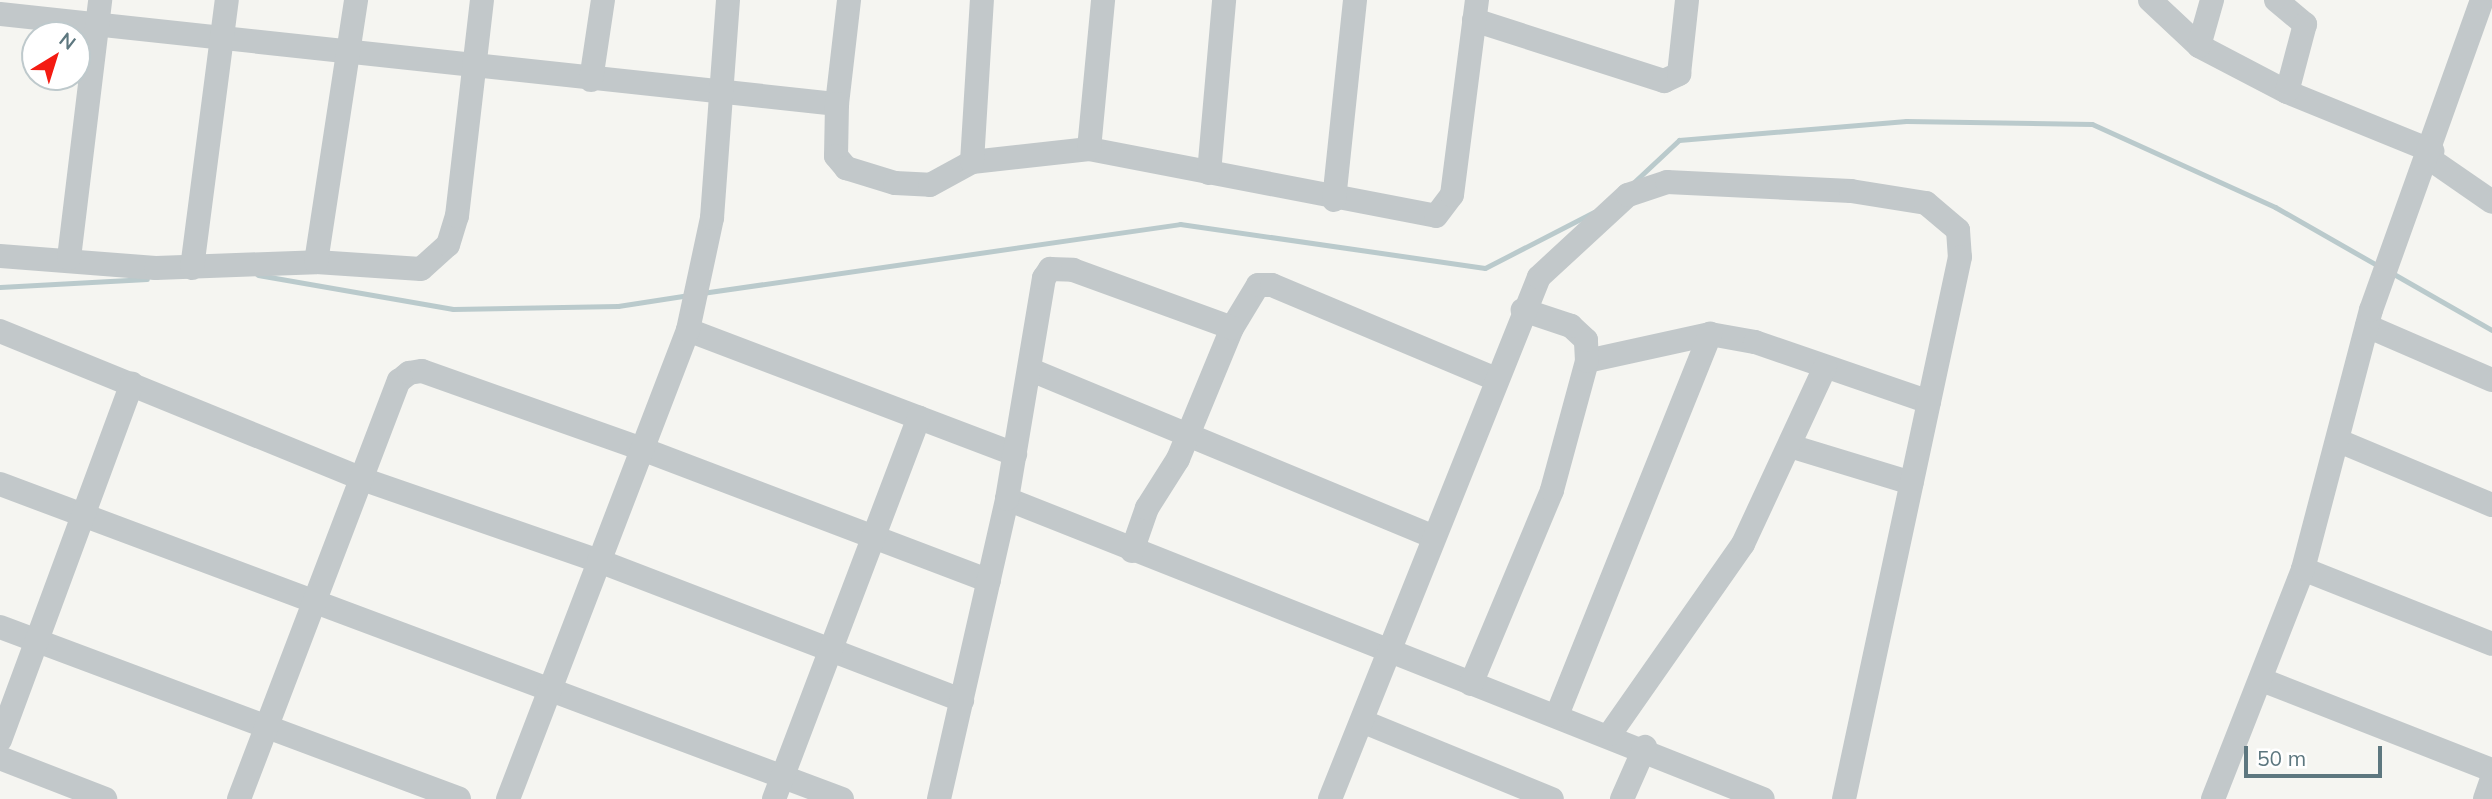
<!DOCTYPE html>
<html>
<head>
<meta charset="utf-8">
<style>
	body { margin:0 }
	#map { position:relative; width:2492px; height:799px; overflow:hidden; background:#f5f5f1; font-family:Mulish,sans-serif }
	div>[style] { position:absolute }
	.stream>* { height:5px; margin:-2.5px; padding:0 2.5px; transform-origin:2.5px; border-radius:2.5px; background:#bacacc }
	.minor>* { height:24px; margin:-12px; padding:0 12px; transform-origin:12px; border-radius:12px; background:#c2c8ca }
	span { translate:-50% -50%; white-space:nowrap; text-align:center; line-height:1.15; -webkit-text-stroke:7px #fff; paint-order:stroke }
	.north { position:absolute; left:21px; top:21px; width:70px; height:70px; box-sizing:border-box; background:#fff; border:2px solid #bec9cc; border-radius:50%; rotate:38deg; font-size:19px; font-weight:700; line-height:28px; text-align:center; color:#5d777f }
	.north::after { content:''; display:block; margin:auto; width:24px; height:32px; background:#f41b12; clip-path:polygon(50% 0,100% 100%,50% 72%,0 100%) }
	.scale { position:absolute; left:2244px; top:746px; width:138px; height:32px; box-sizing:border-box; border:4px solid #5d777f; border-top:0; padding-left:9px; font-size:21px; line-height:24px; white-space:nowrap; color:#5d777f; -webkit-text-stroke:5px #fff; paint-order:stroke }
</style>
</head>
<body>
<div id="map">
	<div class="stream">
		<div style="left:1633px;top:183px;width:63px;rotate:-43.1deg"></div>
		<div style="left:1679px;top:140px;width:228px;rotate:-4.8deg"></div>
		<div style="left:1906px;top:121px;width:186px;rotate:0.9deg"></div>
		<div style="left:2092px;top:124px;width:201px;rotate:24.4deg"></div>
		<div style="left:2275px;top:207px;width:121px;rotate:29.7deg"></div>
		<div style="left:2392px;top:273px;width:115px;rotate:29.7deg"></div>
		<div style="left:258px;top:275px;width:198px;rotate:9.9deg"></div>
		<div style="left:453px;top:309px;width:165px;rotate:-1deg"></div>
		<div style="left:618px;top:306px;width:72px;rotate:-8.8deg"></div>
		<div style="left:0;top:287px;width:147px;rotate:-3.1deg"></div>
		<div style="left:702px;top:293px;width:483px;rotate:-8.2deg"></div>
		<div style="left:1180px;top:224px;width:308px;rotate:8.2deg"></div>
		<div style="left:1485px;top:268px;width:123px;rotate:-27.2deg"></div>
	</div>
	<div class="minor">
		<div style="left:2150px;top:0;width:67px;rotate:43.2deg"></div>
		<div style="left:2199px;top:46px;width:99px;rotate:27.6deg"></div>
		<div style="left:2287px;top:92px;width:157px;rotate:22.1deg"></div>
		<div style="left:2276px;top:0;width:38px;rotate:40deg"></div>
		<div style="left:2305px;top:24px;width:70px;rotate:104.8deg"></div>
		<div style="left:0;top:14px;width:842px;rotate:6.14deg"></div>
		<div style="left:837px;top:104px;width:105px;rotate:-83.4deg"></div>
		<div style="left:1474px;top:20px;width:200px;rotate:17.8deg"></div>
		<div style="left:1664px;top:81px;width:17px;rotate:-25deg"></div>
		<div style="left:1679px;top:74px;width:74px;rotate:-83.8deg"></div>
		<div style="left:2199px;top:46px;width:48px;rotate:-74.2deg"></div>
		<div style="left:591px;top:80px;width:81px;rotate:-81.5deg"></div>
		<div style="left:837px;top:104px;width:52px;rotate:91.1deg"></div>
		<div style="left:836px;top:156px;width:16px;rotate:50deg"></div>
		<div style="left:846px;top:168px;width:51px;rotate:17deg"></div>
		<div style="left:895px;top:183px;width:35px;rotate:3deg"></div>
		<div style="left:930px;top:185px;width:48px;rotate:-28.7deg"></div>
		<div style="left:972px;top:162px;width:118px;rotate:-6.3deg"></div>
		<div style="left:1089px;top:149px;width:353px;rotate:10.9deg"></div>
		<div style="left:1436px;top:216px;width:26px;rotate:-53deg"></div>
		<div style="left:1452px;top:195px;width:197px;rotate:-82.7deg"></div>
		<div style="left:1089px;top:149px;width:150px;rotate:-84.6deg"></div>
		<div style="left:2430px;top:159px;width:75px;rotate:34.7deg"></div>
		<div style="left:972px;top:162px;width:162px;rotate:-86.5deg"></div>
		<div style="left:1209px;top:173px;width:174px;rotate:-85deg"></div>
		<div style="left:1334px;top:200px;width:201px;rotate:-84deg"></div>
		<div style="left:0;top:256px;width:156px;rotate:4.4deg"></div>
		<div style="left:156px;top:268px;width:160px;rotate:-2.1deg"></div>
		<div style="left:316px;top:262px;width:105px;rotate:3.8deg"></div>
		<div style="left:421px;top:269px;width:36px;rotate:-42deg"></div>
		<div style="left:448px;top:245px;width:30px;rotate:-73deg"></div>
		<div style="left:457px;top:216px;width:217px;rotate:-83.4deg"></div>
		<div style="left:69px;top:258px;width:260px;rotate:-83.1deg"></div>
		<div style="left:316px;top:262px;width:265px;rotate:-81.3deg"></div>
		<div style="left:192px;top:268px;width:270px;rotate:-82.6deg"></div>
		<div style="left:2367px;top:326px;width:136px;rotate:23.4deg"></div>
		<div style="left:688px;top:330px;width:350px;rotate:20.8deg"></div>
		<div style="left:0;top:331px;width:391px;rotate:22.2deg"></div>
		<div style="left:362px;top:479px;width:251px;rotate:19.1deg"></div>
		<div style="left:599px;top:561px;width:389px;rotate:21deg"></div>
		<div style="left:1587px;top:361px;width:126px;rotate:-12.4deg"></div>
		<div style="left:1710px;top:334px;width:46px;rotate:10.1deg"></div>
		<div style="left:1755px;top:342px;width:184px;rotate:19deg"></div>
		<div style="left:1031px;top:370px;width:436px;rotate:22.5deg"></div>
		<div style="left:2339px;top:441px;width:166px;rotate:22.7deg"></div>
		<div style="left:1790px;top:446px;width:127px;rotate:16.9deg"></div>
		<div style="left:0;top:484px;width:899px;rotate:20.51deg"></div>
		<div style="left:1007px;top:499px;width:813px;rotate:21.64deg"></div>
		<div style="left:1132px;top:551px;width:46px;rotate:-70.8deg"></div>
		<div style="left:1147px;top:508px;width:58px;rotate:-57.7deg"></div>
		<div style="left:1178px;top:459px;width:142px;rotate:-67.6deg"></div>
		<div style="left:1232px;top:328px;width:50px;rotate:-58.8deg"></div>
		<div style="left:1258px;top:285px;width:14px"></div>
		<div style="left:1272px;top:285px;width:243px;rotate:22.8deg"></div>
		<div style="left:2303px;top:569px;width:203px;rotate:21.6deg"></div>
		<div style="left:0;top:627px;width:490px;rotate:20.5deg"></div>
		<div style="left:2262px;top:680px;width:247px;rotate:21.4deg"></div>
		<div style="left:1471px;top:684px;width:210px;rotate:-67.3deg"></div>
		<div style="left:1552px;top:490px;width:134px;rotate:-74.8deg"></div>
		<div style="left:1587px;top:361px;width:21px;rotate:-93deg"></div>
		<div style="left:1586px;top:340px;width:21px;rotate:-137deg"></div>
		<div style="left:1571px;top:326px;width:51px;rotate:-161.6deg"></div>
		<div style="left:1557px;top:715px;width:411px;rotate:-68.1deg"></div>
		<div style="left:1364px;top:722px;width:203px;rotate:22.3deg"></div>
		<div style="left:1610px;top:734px;width:232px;rotate:-55deg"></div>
		<div style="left:1743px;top:544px;width:195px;rotate:-65.1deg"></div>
		<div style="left:0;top:740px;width:380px;rotate:-69.7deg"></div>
		<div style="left:0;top:758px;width:113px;rotate:21.3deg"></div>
		<div style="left:239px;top:799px;width:448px;rotate:-69.1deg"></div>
		<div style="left:399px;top:381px;width:13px;rotate:-39deg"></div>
		<div style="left:409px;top:373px;width:13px;rotate:-9deg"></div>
		<div style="left:422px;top:371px;width:233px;rotate:19.5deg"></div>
		<div style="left:642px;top:449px;width:371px;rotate:20.8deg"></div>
		<div style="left:508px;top:799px;width:502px;rotate:-69deg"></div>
		<div style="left:688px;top:330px;width:115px;rotate:-77.9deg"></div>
		<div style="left:712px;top:218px;width:219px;rotate:-85.8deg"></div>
		<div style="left:774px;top:799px;width:408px;rotate:-69.2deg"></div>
		<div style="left:939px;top:799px;width:308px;rotate:-77.2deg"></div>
		<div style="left:1007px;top:499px;width:224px;rotate:-80.5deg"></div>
		<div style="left:1044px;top:278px;width:11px;rotate:-56deg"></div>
		<div style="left:1050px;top:269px;width:23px;rotate:2deg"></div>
		<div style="left:1073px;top:270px;width:169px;rotate:20deg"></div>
		<div style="left:1330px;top:799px;width:562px;rotate:-68.18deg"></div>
		<div style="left:1539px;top:277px;width:121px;rotate:-42.7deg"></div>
		<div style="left:1628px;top:195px;width:41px;rotate:-18.4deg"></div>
		<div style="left:1667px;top:182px;width:184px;rotate:2.8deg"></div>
		<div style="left:1851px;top:191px;width:76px;rotate:9.1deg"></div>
		<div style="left:1926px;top:203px;width:42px;rotate:40.2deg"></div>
		<div style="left:1958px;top:230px;width:27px;rotate:86deg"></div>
		<div style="left:1960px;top:257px;width:554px;rotate:102.08deg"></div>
		<div style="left:1622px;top:799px;width:57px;rotate:-66.1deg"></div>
		<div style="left:2213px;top:799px;width:247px;rotate:-68.6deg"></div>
		<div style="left:2303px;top:569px;width:268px;rotate:-75.3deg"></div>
		<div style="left:2371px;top:310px;width:329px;rotate:-70.3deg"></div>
		<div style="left:2485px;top:799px;width:21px;rotate:-71deg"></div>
	</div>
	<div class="north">N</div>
	<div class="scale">50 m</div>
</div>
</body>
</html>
